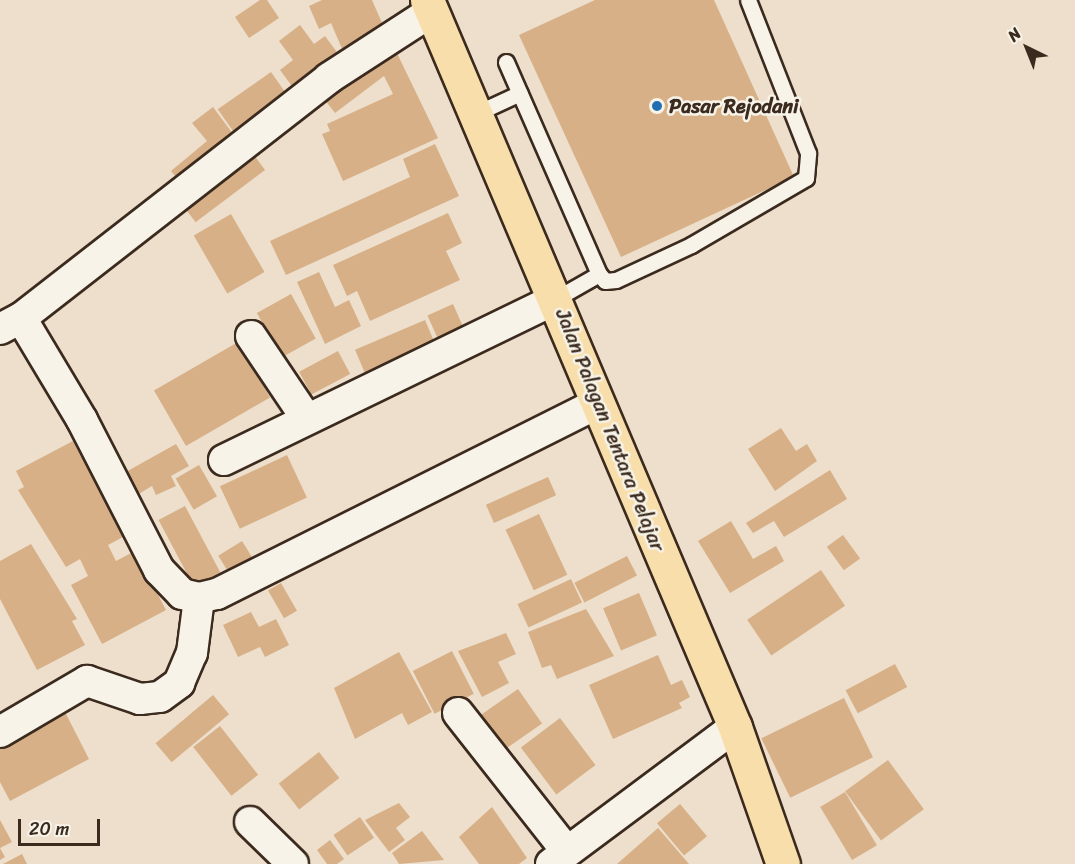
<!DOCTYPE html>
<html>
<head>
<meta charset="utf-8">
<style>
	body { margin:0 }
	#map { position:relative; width:1075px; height:864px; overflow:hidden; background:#eddfcb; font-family:Sriracha,sans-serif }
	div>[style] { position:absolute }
	.building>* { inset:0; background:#d7b088; transform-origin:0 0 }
	.roads { filter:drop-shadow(2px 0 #3b2a1e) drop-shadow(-2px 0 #3b2a1e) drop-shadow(0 2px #3b2a1e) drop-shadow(0 -2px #3b2a1e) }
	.lane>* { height:15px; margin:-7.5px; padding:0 7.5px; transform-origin:7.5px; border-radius:7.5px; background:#f7f3e8 }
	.street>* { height:30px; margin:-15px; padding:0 15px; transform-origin:15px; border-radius:15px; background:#f7f3e8 }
	.primary>* { height:33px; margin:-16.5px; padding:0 16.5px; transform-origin:16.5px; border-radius:16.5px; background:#f8deab }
	.dots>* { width:16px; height:16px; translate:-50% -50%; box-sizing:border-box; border:3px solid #f7f3e8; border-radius:50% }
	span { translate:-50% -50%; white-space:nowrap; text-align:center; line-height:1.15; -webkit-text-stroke:5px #f7f3e8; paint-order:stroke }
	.poi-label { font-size:20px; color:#3b2a1e; font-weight:700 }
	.left { translate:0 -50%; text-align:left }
	.street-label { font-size:20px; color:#3b2a1e }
	.north { position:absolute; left:997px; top:18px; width:60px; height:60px; -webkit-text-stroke:4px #f7f3e8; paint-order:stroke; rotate:317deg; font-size:16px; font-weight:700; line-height:24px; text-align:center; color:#3b2a1e }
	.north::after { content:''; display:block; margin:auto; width:21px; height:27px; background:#3b2a1e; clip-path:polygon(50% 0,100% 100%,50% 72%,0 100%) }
	.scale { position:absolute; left:18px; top:819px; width:82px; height:27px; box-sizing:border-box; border:3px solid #3b2a1e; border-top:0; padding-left:8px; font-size:18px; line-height:21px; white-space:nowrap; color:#3b2a1e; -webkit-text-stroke:4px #f7f3e8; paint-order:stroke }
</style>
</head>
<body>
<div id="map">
	<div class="building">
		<div style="clip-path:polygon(260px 0,267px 0,279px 18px,249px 38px,235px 17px)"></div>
		<div style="clip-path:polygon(322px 0,372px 0,386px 32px,343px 51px,331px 23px,319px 29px,309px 6px)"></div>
		<div style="clip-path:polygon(595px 0,714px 0,794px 177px,621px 257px,519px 35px)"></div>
		<div style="clip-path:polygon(300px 25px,314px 44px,325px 36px,339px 55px,294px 89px,280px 70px,293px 60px,279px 41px)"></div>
		<div style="clip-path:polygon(394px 47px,438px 138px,343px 181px,322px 134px,330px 131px,327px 124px,393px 94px,384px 76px,335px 113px,321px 95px)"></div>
		<div style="left:271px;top:72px;width:33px;height:65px;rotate:55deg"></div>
		<div style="clip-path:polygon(213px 107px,236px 138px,180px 182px,171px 171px,207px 141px,192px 123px)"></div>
		<div style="clip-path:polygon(435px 144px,459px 196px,286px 275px,270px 241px,410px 177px,403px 159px)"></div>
		<div style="left:253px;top:154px;width:20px;height:87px;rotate:53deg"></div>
		<div style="clip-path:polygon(448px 213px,462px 243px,446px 251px,460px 280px,370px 321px,357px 291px,347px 296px,333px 265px)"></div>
		<div style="left:231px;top:214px;width:67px;height:43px;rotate:60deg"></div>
		<div style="clip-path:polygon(319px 272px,335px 307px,349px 300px,361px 326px,325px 344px,297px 282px)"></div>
		<div style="left:291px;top:294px;width:51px;height:39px;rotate:61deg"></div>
		<div style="left:453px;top:304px;width:27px;height:28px;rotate:66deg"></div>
		<div style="left:425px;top:320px;width:25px;height:76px;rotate:67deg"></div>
		<div style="left:238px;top:342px;width:64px;height:97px;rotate:60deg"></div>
		<div style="left:338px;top:351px;width:26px;height:44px;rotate:62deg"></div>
		<div style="clip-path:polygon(781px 428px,796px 451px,807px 444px,817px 461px,775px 491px,748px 449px)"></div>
		<div style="clip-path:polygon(73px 441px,81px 457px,89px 453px,118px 509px,110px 512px,123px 537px,108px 545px,116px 561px,135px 551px,166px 610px,102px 644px,71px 585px,88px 576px,80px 559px,66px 567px,18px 490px,24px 487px,16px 471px)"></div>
		<div style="clip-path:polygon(176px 444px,189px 466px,171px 476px,176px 486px,156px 495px,152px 486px,137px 495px,124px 473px)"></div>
		<div style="left:287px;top:455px;width:47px;height:74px;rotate:65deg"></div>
		<div style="left:199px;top:465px;width:36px;height:27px;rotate:60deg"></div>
		<div style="clip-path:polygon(830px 470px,847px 499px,784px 537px,774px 521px,753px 533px,746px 523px)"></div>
		<div style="left:548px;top:477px;width:20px;height:68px;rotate:66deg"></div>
		<div style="left:185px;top:506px;width:75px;height:30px;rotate:62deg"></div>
		<div style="left:539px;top:514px;width:67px;height:37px;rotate:65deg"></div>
		<div style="clip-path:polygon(731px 521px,753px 559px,776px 546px,784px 561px,730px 593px,698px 541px)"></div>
		<div style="left:843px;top:535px;width:29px;height:20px;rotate:54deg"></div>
		<div style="left:242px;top:541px;width:28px;height:28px;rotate:58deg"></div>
		<div style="clip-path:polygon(31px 544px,77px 619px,72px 621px,85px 645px,37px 670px,0 599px,0 561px)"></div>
		<div style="left:627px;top:556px;width:22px;height:59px;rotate:63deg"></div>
		<div style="left:821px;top:570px;width:43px;height:89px;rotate:56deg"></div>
		<div style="left:571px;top:579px;width:26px;height:59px;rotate:65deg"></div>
		<div style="left:281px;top:583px;width:32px;height:15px;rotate:60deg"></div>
		<div style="left:639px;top:593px;width:46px;height:39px;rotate:67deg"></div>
		<div style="clip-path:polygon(586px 609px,614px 656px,557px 679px,551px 665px,542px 668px,528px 632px)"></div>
		<div style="clip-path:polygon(251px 612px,259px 627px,276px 619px,289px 645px,265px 657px,260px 647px,238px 657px,223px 625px)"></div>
		<div style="clip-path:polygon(506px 633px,516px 654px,498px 662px,509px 683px,482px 697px,458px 651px)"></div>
		<div style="left:452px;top:651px;width:48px;height:44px;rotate:63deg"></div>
		<div style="clip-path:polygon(399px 652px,432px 712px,408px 725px,402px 713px,355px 739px,334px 688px)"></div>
		<div style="clip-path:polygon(658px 655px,671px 685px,682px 680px,690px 697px,679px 703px,682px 708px,613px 739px,589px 685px)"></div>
		<div style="left:895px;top:664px;width:26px;height:56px;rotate:62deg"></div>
		<div style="left:518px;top:689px;width:42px;height:49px;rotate:55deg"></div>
		<div style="left:213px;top:695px;width:25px;height:75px;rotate:50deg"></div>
		<div style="left:844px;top:698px;width:66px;height:92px;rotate:64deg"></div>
		<div style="clip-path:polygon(65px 712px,89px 759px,10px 801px,0 782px,0 747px)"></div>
		<div style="left:560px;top:718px;width:59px;height:49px;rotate:53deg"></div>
		<div style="left:220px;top:726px;width:62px;height:34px;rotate:52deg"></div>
		<div style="left:319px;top:752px;width:33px;height:51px;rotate:52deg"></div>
		<div style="left:888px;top:760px;width:61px;height:53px;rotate:54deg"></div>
		<div style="left:845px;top:792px;width:62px;height:29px;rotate:59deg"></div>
		<div style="clip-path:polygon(399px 803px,410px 817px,396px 828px,405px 840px,389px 852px,365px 820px)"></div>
		<div style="left:680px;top:804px;width:42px;height:30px;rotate:50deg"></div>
		<div style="clip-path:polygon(492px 807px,527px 858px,519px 864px,479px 864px,459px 837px)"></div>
		<div style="left:360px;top:817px;width:25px;height:32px;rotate:56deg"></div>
		<div style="clip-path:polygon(0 820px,12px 842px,0 848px,5px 857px,0 860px)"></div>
		<div style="clip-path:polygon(658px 828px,689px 864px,617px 864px)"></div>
		<div style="clip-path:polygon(422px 831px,444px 860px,399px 864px,392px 853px)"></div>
		<div style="clip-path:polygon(330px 840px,344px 859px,337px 864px,327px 864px,317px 850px)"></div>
		<div style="clip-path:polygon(22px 854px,27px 864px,3px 864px)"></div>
	</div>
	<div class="roads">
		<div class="lane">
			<div style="left:506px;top:62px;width:232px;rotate:66.3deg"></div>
			<div style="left:599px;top:274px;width:9px;rotate:49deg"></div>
			<div style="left:605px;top:281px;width:11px;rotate:-5deg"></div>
			<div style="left:616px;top:280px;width:83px;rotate:-25deg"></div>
			<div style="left:691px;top:245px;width:133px;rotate:-30.2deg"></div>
			<div style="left:806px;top:178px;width:25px;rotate:-85deg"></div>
			<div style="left:808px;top:153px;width:164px;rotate:-111.4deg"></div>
			<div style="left:477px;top:113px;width:47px;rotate:-24.9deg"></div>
			<div style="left:557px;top:298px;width:48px;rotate:-29.7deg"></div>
		</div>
		<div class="street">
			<div style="left:21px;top:318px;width:119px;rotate:59.1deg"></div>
			<div style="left:82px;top:420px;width:169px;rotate:62.8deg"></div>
			<div style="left:159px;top:570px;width:33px;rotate:46deg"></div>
			<div style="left:182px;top:594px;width:17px;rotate:13deg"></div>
			<div style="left:199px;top:598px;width:18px;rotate:-13deg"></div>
			<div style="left:217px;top:594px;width:425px;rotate:-26.6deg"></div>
			<div style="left:0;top:329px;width:24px;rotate:-28deg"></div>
			<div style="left:21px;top:318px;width:390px;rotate:-37.9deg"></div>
			<div style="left:329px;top:78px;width:123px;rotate:-33deg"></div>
			<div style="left:251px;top:336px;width:99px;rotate:56.1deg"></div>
			<div style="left:224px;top:460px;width:370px;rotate:-25.9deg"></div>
			<div style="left:458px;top:713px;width:174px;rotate:51.8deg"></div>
			<div style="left:0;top:732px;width:101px;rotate:-30.4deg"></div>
			<div style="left:87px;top:681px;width:56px;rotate:18.8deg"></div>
			<div style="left:140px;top:699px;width:20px;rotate:-6deg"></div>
			<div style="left:160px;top:697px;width:24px;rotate:-36deg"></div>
			<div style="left:179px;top:683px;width:33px;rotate:-67deg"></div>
			<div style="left:192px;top:653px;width:55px;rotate:-82.7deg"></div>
			<div style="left:250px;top:822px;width:60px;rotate:44.3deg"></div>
			<div style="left:551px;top:864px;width:229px;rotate:-36.7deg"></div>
		</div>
		<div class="primary">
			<div style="left:427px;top:0;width:790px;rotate:67.04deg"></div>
			<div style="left:735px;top:727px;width:145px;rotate:70.7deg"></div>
		</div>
	</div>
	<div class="dots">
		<div style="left:657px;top:106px;background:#1f6fb2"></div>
	</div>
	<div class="poi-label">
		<span class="left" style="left:669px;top:106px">Pasar Rejodani</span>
	</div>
	<div class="street-label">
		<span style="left:610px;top:430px;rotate:68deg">Jalan Palagan Tentara Pelajar</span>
	</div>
	<div class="north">N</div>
	<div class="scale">20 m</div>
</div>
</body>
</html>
